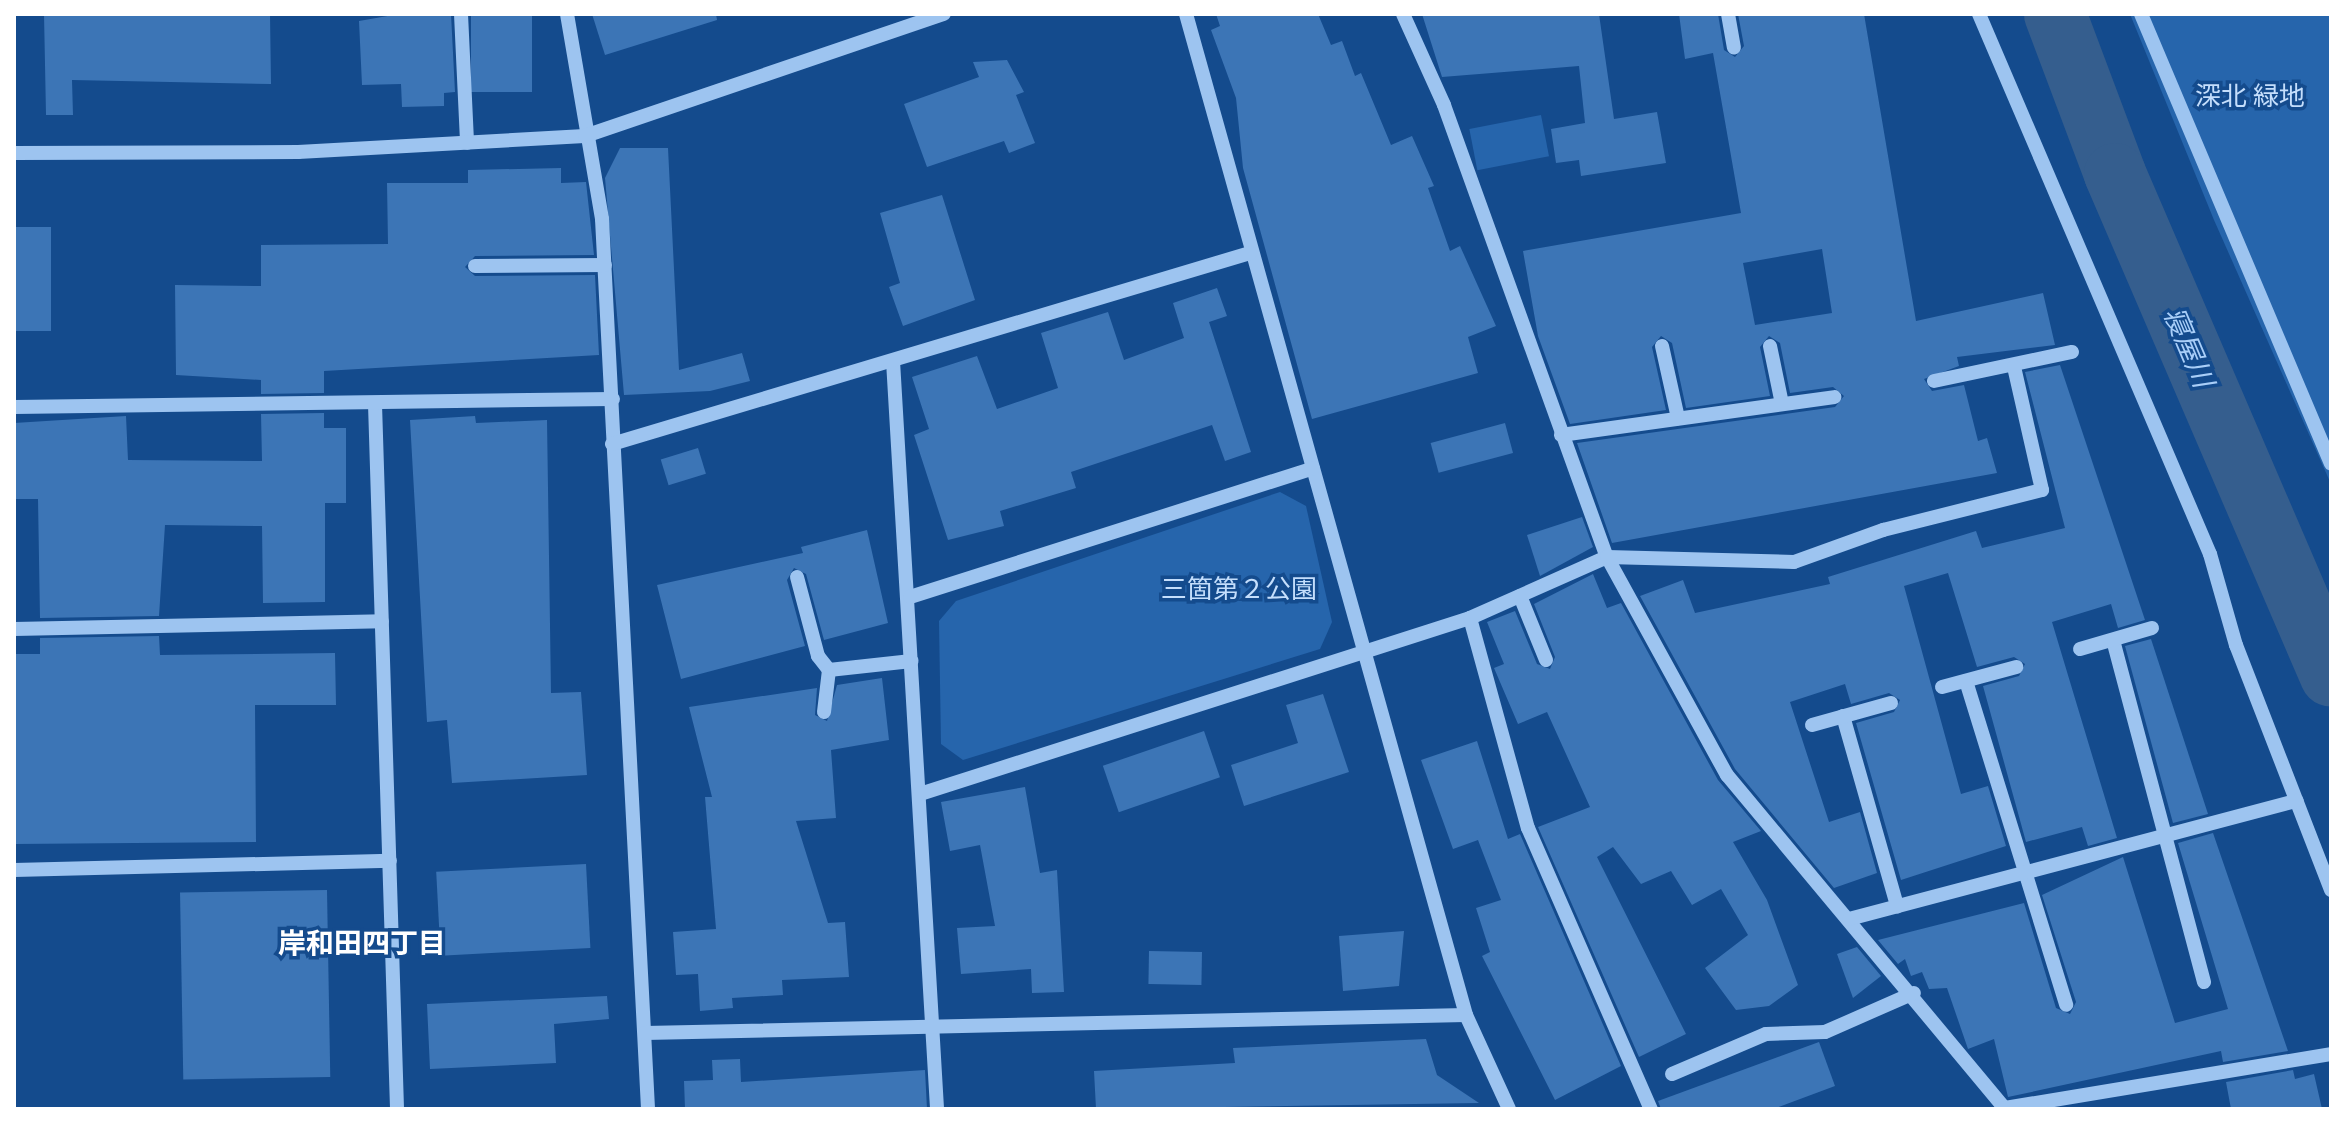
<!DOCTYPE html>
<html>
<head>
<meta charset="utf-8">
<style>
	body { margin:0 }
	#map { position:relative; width:2345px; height:1123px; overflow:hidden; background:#144b8d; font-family:Cabin,"Noto Sans JP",sans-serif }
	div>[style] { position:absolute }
	.green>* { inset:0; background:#2665ac; transform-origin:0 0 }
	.river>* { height:62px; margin:-31px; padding:0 31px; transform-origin:31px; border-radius:31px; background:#355e8e }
	.building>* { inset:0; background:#3c75b6; transform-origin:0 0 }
	.minor>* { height:14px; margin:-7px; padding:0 7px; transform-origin:7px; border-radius:7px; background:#9dc4f0 }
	span { translate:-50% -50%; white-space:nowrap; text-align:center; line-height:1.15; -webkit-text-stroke:7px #144b8d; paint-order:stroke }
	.park-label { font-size:26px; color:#c4defc }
	.water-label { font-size:28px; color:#a9cef8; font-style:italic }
	.neighbourhood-label { font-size:28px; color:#fff; font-weight:700 }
	.frame { position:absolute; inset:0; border:16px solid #fff; pointer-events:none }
</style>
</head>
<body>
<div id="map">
	<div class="green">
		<div style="clip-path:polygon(2130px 14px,2331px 14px,2331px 484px,2214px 220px)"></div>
		<div style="left:1541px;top:115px;width:42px;height:73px;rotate:79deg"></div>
		<div style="clip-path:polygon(1280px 492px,1306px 506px,1332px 622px,1320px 649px,963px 760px,941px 744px,939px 621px,956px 601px)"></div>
	</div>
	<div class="river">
		<div style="left:2055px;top:14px;width:171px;rotate:69.4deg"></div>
		<div style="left:2115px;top:174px;width:546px;rotate:66.72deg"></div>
	</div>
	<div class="building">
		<div style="clip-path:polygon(44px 14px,270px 14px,271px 84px,72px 80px,73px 115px,46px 115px)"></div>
		<div style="clip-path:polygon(399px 14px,451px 14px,455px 92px,444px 93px,444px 106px,402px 107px,401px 84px,362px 85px,359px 21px)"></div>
		<div style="left:471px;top:14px;width:61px;height:78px"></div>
		<div style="clip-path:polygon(592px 14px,716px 14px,717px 20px,605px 55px)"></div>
		<div style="clip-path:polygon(1216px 14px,1318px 14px,1331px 45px,1342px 41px,1355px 76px,1361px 73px,1391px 145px,1412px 136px,1434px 186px,1428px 188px,1450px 251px,1460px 246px,1496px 326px,1468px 337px,1478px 373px,1312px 419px,1243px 168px,1236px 98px,1211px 30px,1220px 26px)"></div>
		<div style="clip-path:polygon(1422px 14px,1599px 14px,1614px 119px,1657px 112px,1666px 163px,1581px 176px,1579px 160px,1556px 163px,1551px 129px,1585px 123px,1579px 66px,1442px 77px)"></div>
		<div style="clip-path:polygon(evenodd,1679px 14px,1718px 14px,1724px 50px,1735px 57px,1744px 46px,1738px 14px,1864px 14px,1916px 321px,2043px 293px,2055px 345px,1957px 357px,1959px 366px,1924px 379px,1932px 391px,1964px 385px,1978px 441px,1987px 438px,1997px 473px,1612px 543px,1577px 443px,1835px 407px,1844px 396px,1833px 387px,1790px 393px,1780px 343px,1769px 336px,1760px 347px,1770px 396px,1686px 408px,1672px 343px,1661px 336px,1652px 347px,1666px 410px,1570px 424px,1538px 336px,1523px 251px,1741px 213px,1713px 53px,1685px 59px,1679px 14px,1822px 249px,1832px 313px,1755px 325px,1743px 263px,1822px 249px)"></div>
		<div style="clip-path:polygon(1007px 60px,1024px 92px,1016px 95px,1035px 143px,1009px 153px,1004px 141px,927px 167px,904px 104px,979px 77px,973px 62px)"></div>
		<div style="clip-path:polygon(620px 148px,668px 148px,679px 370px,742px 353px,750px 381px,710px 391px,624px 395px,605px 178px)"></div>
		<div style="clip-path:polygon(561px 168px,561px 183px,586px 182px,594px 255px,475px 256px,465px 267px,475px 276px,595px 275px,599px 355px,324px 371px,324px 393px,261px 394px,261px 380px,176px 375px,175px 285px,261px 286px,261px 245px,388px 244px,387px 183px,468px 183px,468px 170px)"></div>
		<div style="clip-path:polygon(942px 195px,975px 300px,903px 326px,889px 287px,900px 283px,880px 213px)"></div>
		<div style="left:16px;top:227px;width:35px;height:104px"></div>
		<div style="clip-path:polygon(1217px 288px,1227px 316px,1209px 322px,1251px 452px,1225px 461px,1212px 425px,1071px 472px,1076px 488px,1000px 511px,1004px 526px,948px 540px,914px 435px,929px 429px,912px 377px,977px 356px,997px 409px,1058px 388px,1041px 333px,1108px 312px,1124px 360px,1184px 338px,1173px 303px)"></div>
		<div style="clip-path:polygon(2060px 365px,2145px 620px,2118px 628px,2111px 604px,2052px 622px,2117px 838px,2088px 846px,2082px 827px,2026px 842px,1983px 686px,2019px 676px,2025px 664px,2014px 657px,1977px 667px,1948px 573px,1904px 586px,1961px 794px,1988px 786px,2006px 846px,1901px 880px,1856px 723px,1894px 712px,1900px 700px,1889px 693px,1851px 704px,1845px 684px,1790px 702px,1829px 822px,1860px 812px,1877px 873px,1834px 888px,1735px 769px,1640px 596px,1683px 580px,1695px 613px,1830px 584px,1828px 577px,1976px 531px,1982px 548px,2065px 528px,2025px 372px)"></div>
		<div style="clip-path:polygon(324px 413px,324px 428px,346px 428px,346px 503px,325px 503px,325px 602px,263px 603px,262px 526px,165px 525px,159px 616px,40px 618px,38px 499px,14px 499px,14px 423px,126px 416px,128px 460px,262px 461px,261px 414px)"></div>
		<div style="clip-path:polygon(475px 416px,476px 423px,547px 420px,551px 693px,581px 692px,587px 775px,452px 783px,447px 720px,427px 722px,410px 420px)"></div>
		<div style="left:1505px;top:423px;width:31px;height:77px;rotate:75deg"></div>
		<div style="left:698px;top:448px;width:27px;height:39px;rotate:73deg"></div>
		<div style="clip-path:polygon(1582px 517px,1593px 547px,1540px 576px,1527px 535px)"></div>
		<div style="clip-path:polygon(867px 530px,888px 623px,824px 640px,806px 574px,794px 568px,787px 580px,805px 646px,681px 679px,657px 585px,803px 553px,801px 547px)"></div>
		<div style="clip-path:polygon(1593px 574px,1607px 608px,1621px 603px,1718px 780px,1761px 831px,1733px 842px,1767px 900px,1798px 985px,1769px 1006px,1736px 1010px,1705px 968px,1748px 935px,1721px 889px,1692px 905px,1671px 871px,1641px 884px,1613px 847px,1597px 857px,1686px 1034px,1639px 1057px,1538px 827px,1590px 807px,1547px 712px,1518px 724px,1494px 668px,1504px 664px,1487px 622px,1515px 611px,1537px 664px,1550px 669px,1555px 657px,1534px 604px)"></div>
		<div style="clip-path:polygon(159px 636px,160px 655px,335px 653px,336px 705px,255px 705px,256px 842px,14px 844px,14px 654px,40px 654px,40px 638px)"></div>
		<div style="clip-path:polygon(2151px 639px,2208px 814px,2173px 823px,2125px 646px)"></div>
		<div style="clip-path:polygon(882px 678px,889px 740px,831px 750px,836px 818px,796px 821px,828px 923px,845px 922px,849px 977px,782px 980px,783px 995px,732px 998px,733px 1008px,700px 1011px,698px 974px,676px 975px,673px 932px,716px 929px,705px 797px,712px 797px,689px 707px,817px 688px,815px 715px,827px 721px,837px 685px)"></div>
		<div style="clip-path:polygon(1323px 694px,1349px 772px,1244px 806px,1231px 765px,1298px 743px,1286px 705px)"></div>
		<div style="left:1204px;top:731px;width:49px;height:107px;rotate:71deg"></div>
		<div style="clip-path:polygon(1477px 741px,1508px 839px,1520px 834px,1621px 1066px,1555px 1100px,1482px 956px,1490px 952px,1476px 908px,1501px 900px,1478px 840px,1453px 849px,1421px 760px)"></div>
		<div style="clip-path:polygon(1025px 787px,1040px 873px,1057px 870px,1064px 992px,1032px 993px,1031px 969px,961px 974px,957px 928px,995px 926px,980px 845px,950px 851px,941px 802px)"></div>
		<div style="clip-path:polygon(2213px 833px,2288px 1051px,2223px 1062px,2221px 1051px,2008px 1097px,1994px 1039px,1968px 1049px,1947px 988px,1929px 989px,1922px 972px,1911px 976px,1905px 959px,1898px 964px,1878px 940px,2024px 903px,2056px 1008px,2070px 1014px,2076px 1002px,2042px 895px,2123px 857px,2175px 1023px,2228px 1009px,2178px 843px)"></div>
		<div style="left:586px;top:864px;width:84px;height:150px;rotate:87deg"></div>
		<div style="left:327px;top:890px;width:187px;height:147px;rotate:89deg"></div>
		<div style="clip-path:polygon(1404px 931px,1399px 986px,1343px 991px,1339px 936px)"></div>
		<div style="clip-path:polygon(1857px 947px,1881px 976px,1853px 998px,1837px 954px)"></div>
		<div style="left:1149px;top:951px;width:53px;height:33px;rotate:1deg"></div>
		<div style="clip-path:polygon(607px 996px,609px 1019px,554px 1024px,556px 1063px,430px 1069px,427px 1004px)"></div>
		<div style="clip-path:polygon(1426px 1039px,1437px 1075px,1479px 1103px,1096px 1109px,1094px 1071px,1235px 1063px,1233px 1048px)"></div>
		<div style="clip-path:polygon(1819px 1042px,1835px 1086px,1773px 1109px,1661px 1109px,1658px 1101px)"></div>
		<div style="clip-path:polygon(740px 1059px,741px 1082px,925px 1070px,927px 1109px,685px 1109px,684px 1081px,713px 1080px,712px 1060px)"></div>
		<div style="clip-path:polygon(2293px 1070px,2295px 1079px,2314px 1074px,2322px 1109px,2231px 1109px,2226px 1082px)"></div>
	</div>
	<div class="minor">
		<div style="left:461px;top:14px;width:129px;rotate:87.3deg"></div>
		<div style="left:567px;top:14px;width:208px;rotate:80.3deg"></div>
		<div style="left:602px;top:219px;width:891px;rotate:87.04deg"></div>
		<div style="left:1186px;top:14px;width:1039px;rotate:74.37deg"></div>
		<div style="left:1466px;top:1015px;width:103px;rotate:65.4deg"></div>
		<div style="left:1403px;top:14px;width:100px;rotate:65.7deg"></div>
		<div style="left:1444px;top:105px;width:480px;rotate:70.2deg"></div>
		<div style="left:1607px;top:557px;width:249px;rotate:61.2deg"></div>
		<div style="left:1727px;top:775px;width:435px;rotate:50.2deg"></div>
		<div style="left:1728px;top:14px;width:34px;rotate:80deg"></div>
		<div style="left:1979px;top:14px;width:587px;rotate:66.84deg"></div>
		<div style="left:2210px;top:554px;width:95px;rotate:74.1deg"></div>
		<div style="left:2236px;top:645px;width:263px;rotate:68.8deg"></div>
		<div style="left:2141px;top:14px;width:488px;rotate:67.1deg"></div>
		<div style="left:14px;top:153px;width:284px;rotate:-0.2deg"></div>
		<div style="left:298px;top:152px;width:287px;rotate:-3.2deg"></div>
		<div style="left:585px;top:136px;width:379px;rotate:-18.8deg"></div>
		<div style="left:475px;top:266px;width:130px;rotate:-0.4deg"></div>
		<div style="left:1662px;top:346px;width:74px;rotate:77.5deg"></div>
		<div style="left:1770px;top:346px;width:59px;rotate:78.3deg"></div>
		<div style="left:893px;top:361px;width:749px;rotate:86.63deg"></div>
		<div style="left:1934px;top:381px;width:141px;rotate:-11.9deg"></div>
		<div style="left:375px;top:404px;width:705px;rotate:88.21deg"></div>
		<div style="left:14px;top:407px;width:599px;rotate:-0.77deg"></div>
		<div style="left:1561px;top:435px;width:276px;rotate:-7.9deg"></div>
		<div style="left:612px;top:444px;width:666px;rotate:-16.67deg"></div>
		<div style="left:797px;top:577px;width:82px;rotate:75.1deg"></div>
		<div style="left:818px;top:656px;width:18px;rotate:52deg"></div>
		<div style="left:829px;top:670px;width:83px;rotate:-6.2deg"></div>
		<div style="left:1520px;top:596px;width:69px;rotate:67.9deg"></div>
		<div style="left:910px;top:597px;width:423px;rotate:-17.7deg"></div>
		<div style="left:1470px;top:618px;width:218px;rotate:74.6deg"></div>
		<div style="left:1528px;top:828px;width:307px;rotate:66.4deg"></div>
		<div style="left:14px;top:629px;width:368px;rotate:-1.2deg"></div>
		<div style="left:2113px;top:640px;width:354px;rotate:75.1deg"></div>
		<div style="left:2080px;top:649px;width:75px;rotate:-16.3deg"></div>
		<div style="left:1966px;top:681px;width:339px;rotate:72.8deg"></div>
		<div style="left:1942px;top:687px;width:77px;rotate:-15.1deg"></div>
		<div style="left:824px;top:712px;width:42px;rotate:-83.2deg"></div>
		<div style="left:1843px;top:716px;width:198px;rotate:74.1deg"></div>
		<div style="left:1812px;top:725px;width:82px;rotate:-15.6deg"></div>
		<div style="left:920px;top:794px;width:577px;rotate:-17.74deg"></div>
		<div style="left:1470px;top:618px;width:150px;rotate:-24deg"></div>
		<div style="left:1607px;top:557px;width:187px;rotate:1.5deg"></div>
		<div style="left:1794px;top:562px;width:95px;rotate:-19.8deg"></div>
		<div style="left:1883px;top:530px;width:164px;rotate:-14.1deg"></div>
		<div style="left:2042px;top:490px;width:126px;rotate:-102.8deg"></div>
		<div style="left:14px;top:870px;width:376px;rotate:-1.4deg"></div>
		<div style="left:1849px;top:919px;width:463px;rotate:-14.8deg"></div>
		<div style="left:645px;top:1033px;width:821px;rotate:-1.26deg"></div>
		<div style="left:1672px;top:1074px;width:102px;rotate:-23.1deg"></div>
		<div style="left:1766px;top:1034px;width:59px;rotate:-1.9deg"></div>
		<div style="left:1825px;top:1032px;width:97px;rotate:-23.7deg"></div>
		<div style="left:2005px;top:1108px;width:330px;rotate:-9.4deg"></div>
	</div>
	<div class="park-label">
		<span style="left:2250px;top:97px">深北 緑地</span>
		<span style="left:1239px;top:590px">三箇第２公園</span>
	</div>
	<div class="water-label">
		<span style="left:2189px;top:347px;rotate:67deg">寝屋川</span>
	</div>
	<div class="neighbourhood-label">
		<span style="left:362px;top:943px">岸和田四丁目</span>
	</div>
	<div class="frame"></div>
</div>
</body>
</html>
